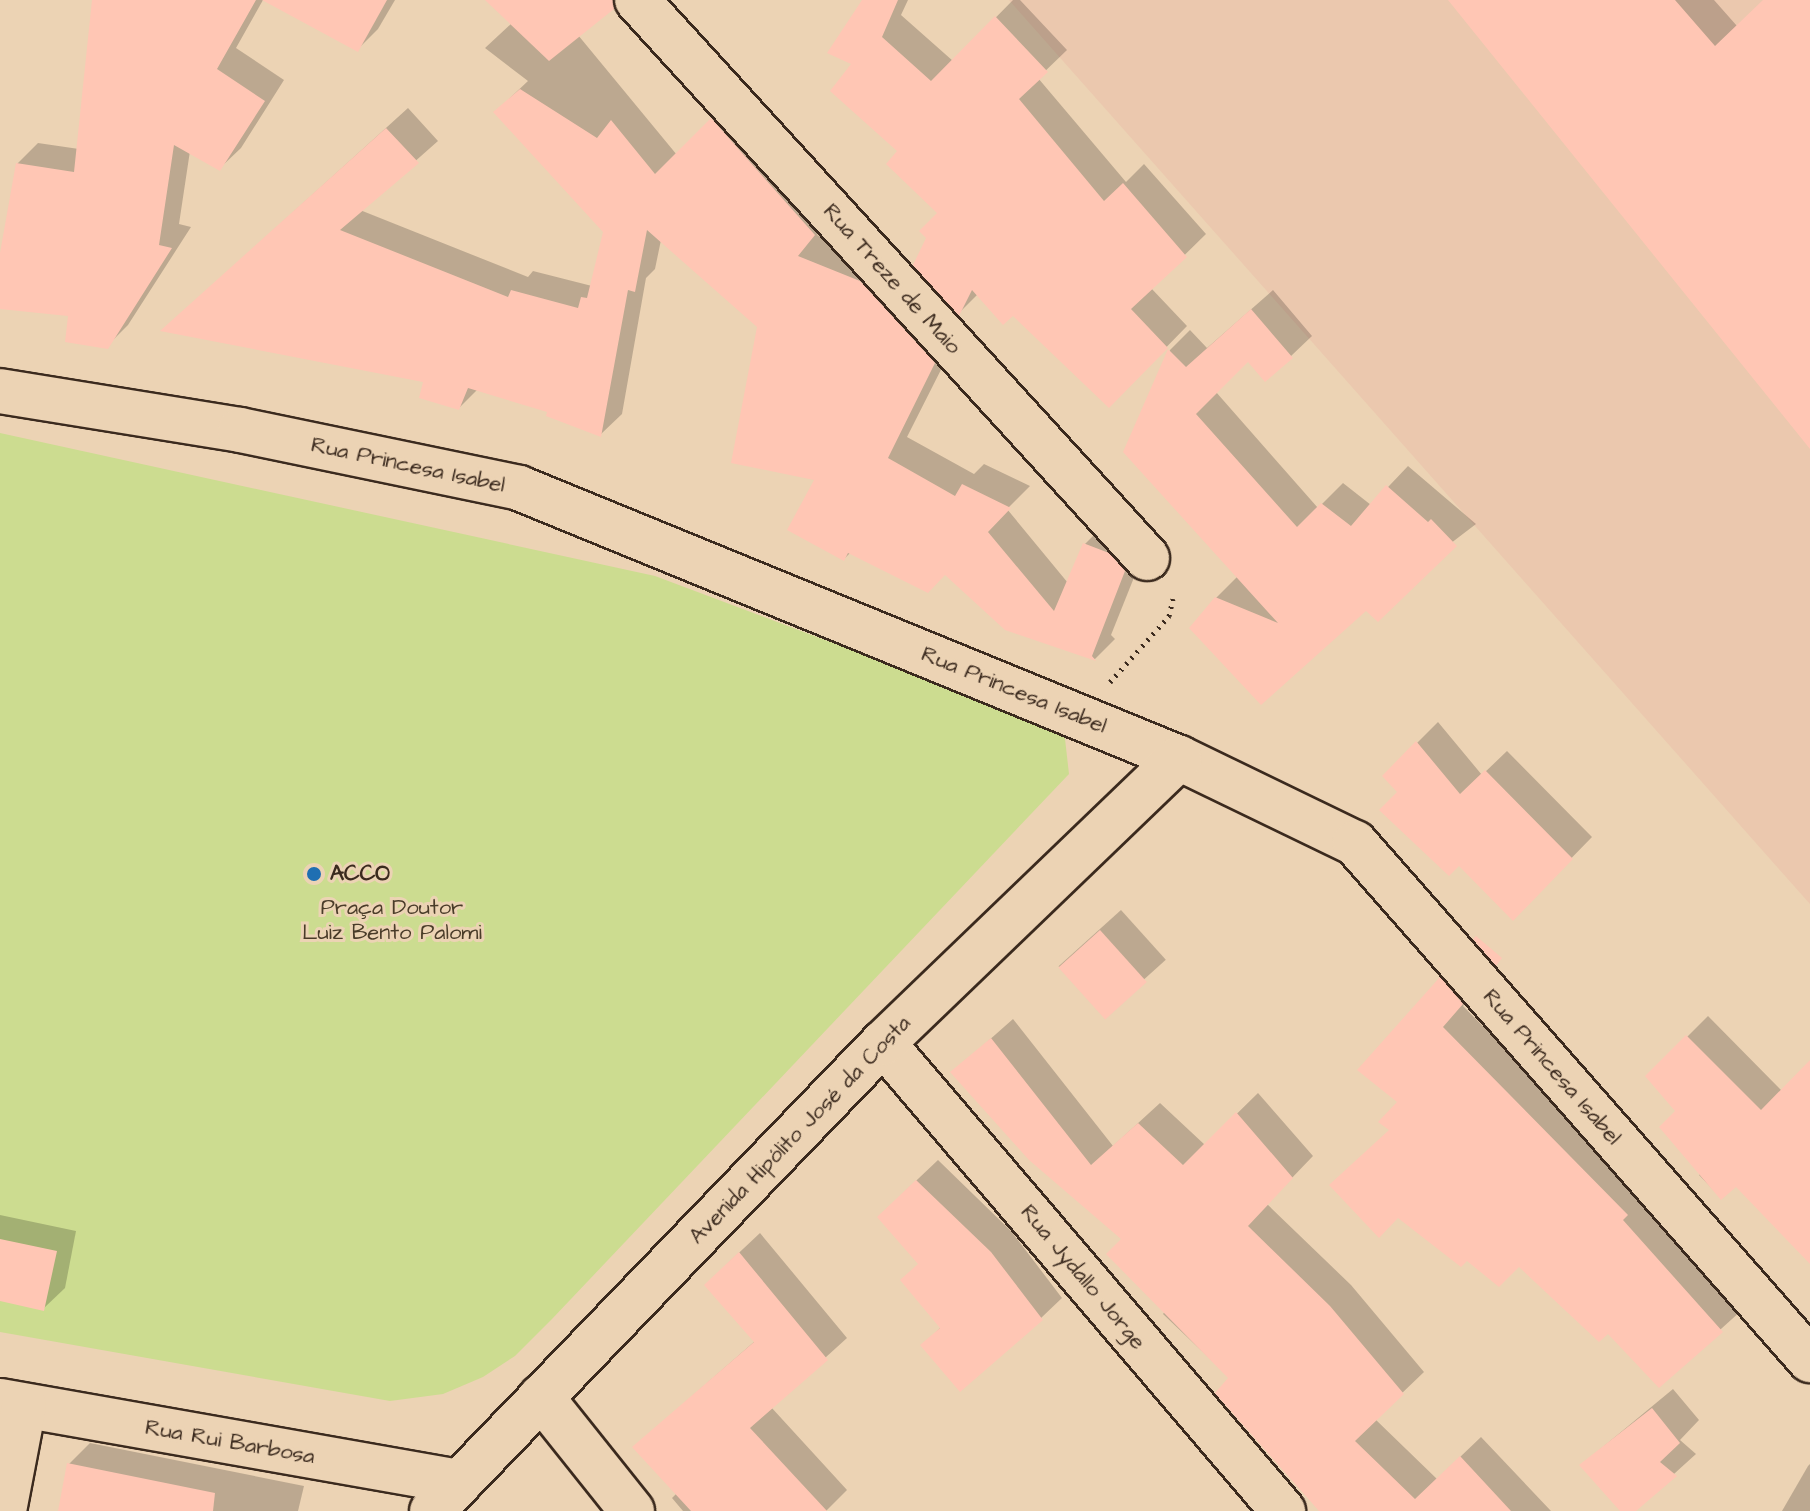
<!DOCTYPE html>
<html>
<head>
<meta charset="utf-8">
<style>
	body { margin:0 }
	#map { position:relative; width:1810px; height:1511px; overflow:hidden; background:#ecd3b4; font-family:"Architects Daughter",sans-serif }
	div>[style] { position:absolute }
	.built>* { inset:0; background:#ebc8ae }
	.green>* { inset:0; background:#ccdc90 }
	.shadow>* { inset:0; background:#0003; transform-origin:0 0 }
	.building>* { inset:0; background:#ffc6b4; transform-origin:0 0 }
	.path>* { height:5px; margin-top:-2.5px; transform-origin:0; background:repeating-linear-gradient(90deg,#3b2a1e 0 2px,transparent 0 8px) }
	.roads { filter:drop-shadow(2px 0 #3b2a1e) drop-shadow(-2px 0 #3b2a1e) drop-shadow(0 2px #3b2a1e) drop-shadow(0 -2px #3b2a1e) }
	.minor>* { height:44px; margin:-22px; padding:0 22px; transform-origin:22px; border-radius:22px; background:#ecd3b4 }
	.dots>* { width:22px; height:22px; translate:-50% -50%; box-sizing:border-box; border:4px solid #ecd3b4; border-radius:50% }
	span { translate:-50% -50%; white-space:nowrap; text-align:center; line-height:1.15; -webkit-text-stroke:6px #ecd3b4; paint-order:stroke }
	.street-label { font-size:22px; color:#3b2a1e }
	.poi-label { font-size:22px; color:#3b2a1e; font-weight:700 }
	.left { translate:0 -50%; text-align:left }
	.park-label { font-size:22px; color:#4a3c29 }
</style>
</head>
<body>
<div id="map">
	<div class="built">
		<div style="clip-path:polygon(1009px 0,1810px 0,1810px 904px)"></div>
	</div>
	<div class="green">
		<div style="clip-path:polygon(0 433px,655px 576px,1064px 730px,1069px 774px,552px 1319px,515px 1356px,483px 1377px,443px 1394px,390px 1401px,0 1332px)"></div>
	</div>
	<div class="shadow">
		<div style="clip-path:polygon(94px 0,263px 0,236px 48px,284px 80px,241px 148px,220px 168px,190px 151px,179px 224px,191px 227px,128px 325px,107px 346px,70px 314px,0 307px,0 264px,17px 164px,38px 143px,79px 149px)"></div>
		<div style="clip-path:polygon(337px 0,395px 0,378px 29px,357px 50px)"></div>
		<div style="clip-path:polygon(488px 0,621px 0,578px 35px,677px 155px,733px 99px,834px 213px,817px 235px,881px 261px,955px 342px,907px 437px,974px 474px,984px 464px,1030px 486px,1007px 509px,1068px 583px,1085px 544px,1106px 523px,1145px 550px,1111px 635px,1115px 639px,1095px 659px,1006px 628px,945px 573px,851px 552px,844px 559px,760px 327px,661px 240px,655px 269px,646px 278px,622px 414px,601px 434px,549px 411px,478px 389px,459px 408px,425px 380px,184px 311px,408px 108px,438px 141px,360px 210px,528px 277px,533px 271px,592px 286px,605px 232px,495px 112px,528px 81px,485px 48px,512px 23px)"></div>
		<div style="clip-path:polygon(865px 0,908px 0,901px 15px,953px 61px,1013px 0,1020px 0,1067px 50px,1038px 78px,1126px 182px,1144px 164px,1206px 234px,1151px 288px,1187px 326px,1109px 406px,1013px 313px,978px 294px,959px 313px,940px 213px,899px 151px,854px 63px)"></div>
		<div style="clip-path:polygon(1451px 0,1714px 0,1737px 26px,1765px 0,1810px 0,1810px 445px)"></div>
		<div style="clip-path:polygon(1273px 290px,1312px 336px,1291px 356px,1248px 359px,1216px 392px,1318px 508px,1343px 483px,1371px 505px,1408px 466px,1476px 524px,1366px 608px,1261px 702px,1216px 598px,1238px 576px,1126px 452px,1170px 350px,1190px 330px,1207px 348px)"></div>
		<div style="clip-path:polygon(1438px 722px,1482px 775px,1507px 751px,1592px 837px,1513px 918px,1384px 776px)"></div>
		<div style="left:1121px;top:910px;width:67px;height:84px;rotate:48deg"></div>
		<div style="clip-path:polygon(1461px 958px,1483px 982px,1463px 1006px,1648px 1193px,1742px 1310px,1659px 1385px,1608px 1331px,1520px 1264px,1391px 1129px,1441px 978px)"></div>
		<div style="clip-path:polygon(1708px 1016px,1782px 1091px,1810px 1063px,1810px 1261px,1736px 1184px,1721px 1198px,1699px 1175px,1703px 1171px,1677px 1111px,1648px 1076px)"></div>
		<div style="clip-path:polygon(1013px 1019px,1113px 1146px,1160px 1103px,1205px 1145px,1258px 1093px,1313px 1156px,1267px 1204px,1351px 1285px,1424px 1372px,1375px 1419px,1437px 1479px,1481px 1437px,1551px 1511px,1320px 1511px,1230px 1378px,1163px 1314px,1166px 1310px,1124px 1239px,953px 1072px)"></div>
		<div style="clip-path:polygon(938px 1160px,1011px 1231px,1062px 1298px,1041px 1318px,922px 1346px,941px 1327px,900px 1196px)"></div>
		<div style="clip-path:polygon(0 1215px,76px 1231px,65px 1288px,44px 1308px,0 1299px)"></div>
		<div style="clip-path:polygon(760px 1233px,847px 1338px,771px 1407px,847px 1490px,826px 1511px,683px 1511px,672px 1498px,677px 1493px,634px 1447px,755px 1341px,727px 1264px)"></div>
		<div style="clip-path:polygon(1673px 1389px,1699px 1420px,1680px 1440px,1696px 1454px,1633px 1511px,1622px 1511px,1581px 1465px)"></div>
		<div style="clip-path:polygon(90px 1443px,304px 1486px,298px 1511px,60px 1511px,69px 1464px)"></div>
		<div style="clip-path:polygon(1810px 1464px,1810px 1511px,1782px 1511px,1808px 1466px)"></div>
	</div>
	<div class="building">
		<div style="clip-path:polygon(92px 0,256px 0,217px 69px,265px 101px,220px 171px,174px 145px,159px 245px,172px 248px,108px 349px,65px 342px,68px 316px,0 309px,0 253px,16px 163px,74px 172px)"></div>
		<div style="clip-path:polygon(262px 0,387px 0,358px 52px)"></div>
		<div style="clip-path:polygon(485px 0,613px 0,614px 9px,549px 61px)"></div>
		<div style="clip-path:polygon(862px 0,898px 0,882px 37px,931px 81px,995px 16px,1048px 72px,1019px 99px,1104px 201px,1123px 183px,1187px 257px,1131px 309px,1168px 348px,1109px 408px,1013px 316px,1003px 325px,972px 290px,959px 316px,913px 265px,926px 238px,919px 231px,937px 213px,886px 164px,897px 151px,830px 91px,851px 64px,827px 53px)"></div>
		<div style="clip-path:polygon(1448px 0,1675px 0,1715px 46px,1763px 0,1810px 0,1810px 449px)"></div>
		<div style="clip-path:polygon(520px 89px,597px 138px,611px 120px,655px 174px,711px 118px,815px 235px,798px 256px,860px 281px,935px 363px,888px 458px,955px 496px,962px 484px,1011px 508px,988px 532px,1054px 611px,1083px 543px,1109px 553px,1125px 571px,1092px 656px,1096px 661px,1005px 630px,945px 575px,928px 593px,848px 553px,844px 561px,787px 530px,814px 480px,731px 463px,757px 327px,647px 230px,635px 292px,628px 290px,601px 437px,546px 416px,547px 412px,468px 388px,459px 410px,419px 398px,423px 382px,160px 331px,386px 128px,419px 163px,340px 230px,508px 297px,511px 290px,578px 308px,581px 297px,587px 298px,603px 232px,493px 112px)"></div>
		<div style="clip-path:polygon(1251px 309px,1293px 358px,1265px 382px,1248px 362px,1196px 414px,1297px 527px,1321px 503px,1351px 526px,1386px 485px,1428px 522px,1431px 519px,1457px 546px,1378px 622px,1366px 611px,1261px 705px,1189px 628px,1215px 597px,1278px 623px,1123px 452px,1168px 349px,1186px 367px)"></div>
		<div style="clip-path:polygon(1416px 741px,1460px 794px,1485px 770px,1573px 859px,1513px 921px,1459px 866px,1449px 876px,1379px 810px,1397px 792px,1382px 776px)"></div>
		<div style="left:1100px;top:930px;width:70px;height:56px;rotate:48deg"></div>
		<div style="clip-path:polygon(1476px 936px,1502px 958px,1496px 966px,1473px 939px)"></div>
		<div style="clip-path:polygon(1440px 977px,1463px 1004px,1443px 1027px,1628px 1215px,1623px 1220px,1723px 1332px,1659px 1388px,1608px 1334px,1599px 1342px,1519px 1267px,1499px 1287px,1467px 1261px,1461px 1267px,1398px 1218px,1379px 1238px,1329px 1185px,1389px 1130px,1378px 1122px,1397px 1102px,1357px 1070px)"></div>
		<div style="clip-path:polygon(1686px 1035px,1761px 1110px,1810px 1060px,1810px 1264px,1736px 1187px,1721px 1200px,1659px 1127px,1675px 1111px,1645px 1076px)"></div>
		<div style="clip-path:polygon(991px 1038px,1091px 1165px,1138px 1123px,1183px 1165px,1236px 1112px,1293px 1178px,1248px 1226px,1330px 1306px,1404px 1394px,1355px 1441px,1415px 1499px,1460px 1456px,1511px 1511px,1319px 1511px,1215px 1393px,1228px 1378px,1106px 1254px,1121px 1239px,1029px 1160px,950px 1072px)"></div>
		<div style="clip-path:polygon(916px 1180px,991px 1252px,1043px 1320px,960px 1392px,920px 1345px,940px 1328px,900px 1280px,918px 1264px,877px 1217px)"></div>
		<div style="clip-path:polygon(0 1239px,57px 1251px,44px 1311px,0 1301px)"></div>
		<div style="clip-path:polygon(739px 1252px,828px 1360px,750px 1428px,827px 1511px,691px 1511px,632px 1447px,754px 1342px,704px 1285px)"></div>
		<div style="clip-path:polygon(1652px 1408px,1680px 1443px,1660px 1462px,1677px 1476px,1636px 1511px,1620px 1511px,1579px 1465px)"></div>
		<div style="clip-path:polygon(67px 1463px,215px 1493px,213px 1511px,58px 1511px)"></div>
	</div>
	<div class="path">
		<div style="left:1110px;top:682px;width:89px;rotate:-48.2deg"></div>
		<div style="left:1169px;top:616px;width:18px;rotate:-77deg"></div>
	</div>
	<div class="roads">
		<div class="minor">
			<div style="left:637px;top:0;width:756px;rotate:47.57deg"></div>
			<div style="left:0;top:391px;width:243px;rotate:9.2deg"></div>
			<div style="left:240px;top:430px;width:285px;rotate:11.7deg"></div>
			<div style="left:519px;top:488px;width:713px;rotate:22.25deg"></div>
			<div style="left:1179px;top:758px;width:195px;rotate:25.8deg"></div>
			<div style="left:1355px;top:843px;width:689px;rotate:48.65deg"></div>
			<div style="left:883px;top:1043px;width:616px;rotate:49.48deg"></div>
			<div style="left:541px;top:1397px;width:146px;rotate:51.4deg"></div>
			<div style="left:0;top:1401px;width:467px;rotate:10deg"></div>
			<div style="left:4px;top:1511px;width:107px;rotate:-79.2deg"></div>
			<div style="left:432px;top:1511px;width:650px;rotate:-46.06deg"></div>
			<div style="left:883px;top:1043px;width:411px;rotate:-43.9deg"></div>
		</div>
	</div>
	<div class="dots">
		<div style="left:314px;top:874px;background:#1f6fb2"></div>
	</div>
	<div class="street-label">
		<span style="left:892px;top:279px;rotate:48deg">Rua Treze de Maio</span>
		<span style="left:408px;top:465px;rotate:12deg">Rua Princesa Isabel</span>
		<span style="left:1014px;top:690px;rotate:22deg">Rua Princesa Isabel</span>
		<span style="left:1552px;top:1067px;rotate:49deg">Rua Princesa Isabel</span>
		<span style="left:800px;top:1130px;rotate:-46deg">Avenida Hipólito José da Costa</span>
		<span style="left:1083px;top:1277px;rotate:50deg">Rua Jydallo Jorge</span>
		<span style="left:230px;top:1442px;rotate:10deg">Rua Rui Barbosa</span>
	</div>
	<div class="poi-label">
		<span class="left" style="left:330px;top:874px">ACCO</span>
	</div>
	<div class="park-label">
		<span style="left:392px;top:920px">Praça Doutor<br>Luiz Bento Palomi</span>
	</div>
</div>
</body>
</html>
